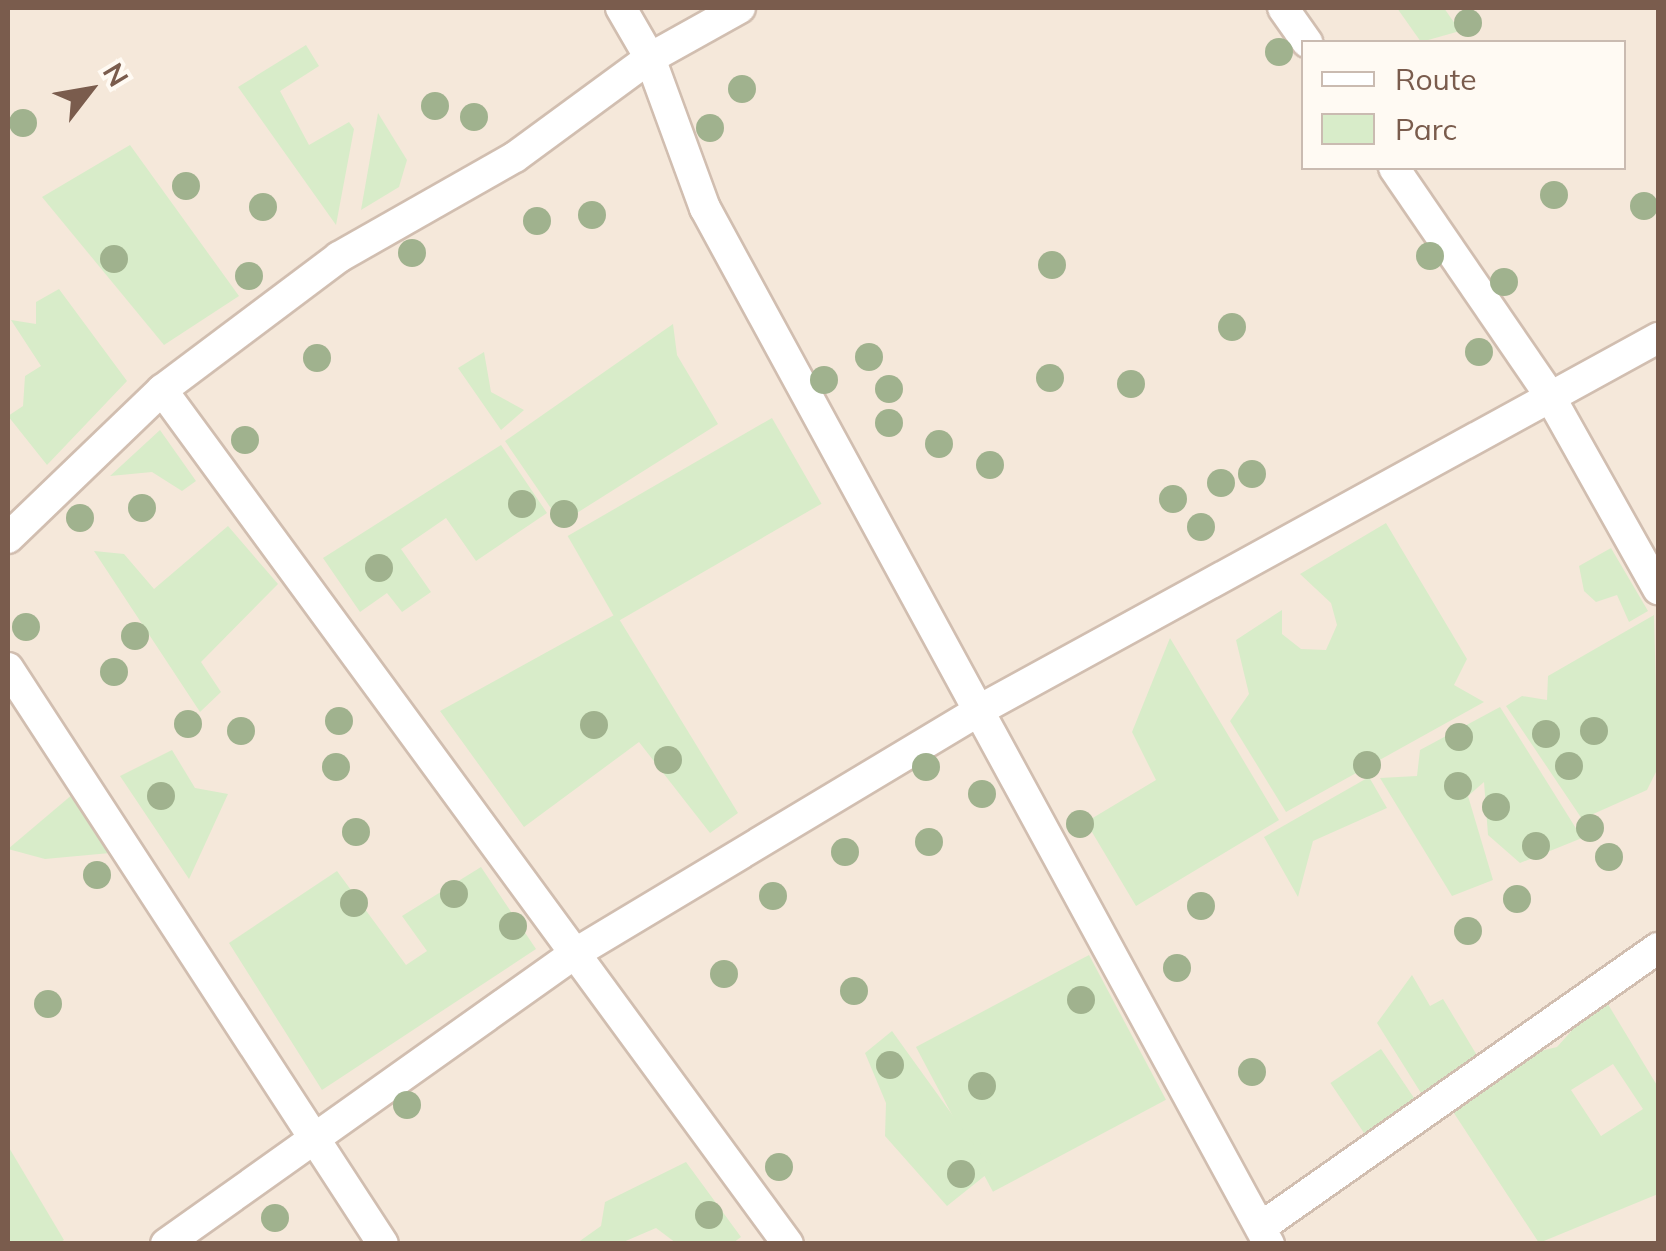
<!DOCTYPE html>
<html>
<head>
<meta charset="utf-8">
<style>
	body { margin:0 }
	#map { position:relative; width:1666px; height:1251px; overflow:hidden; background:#fdf6ec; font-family:Mulish,sans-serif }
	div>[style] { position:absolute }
	.residential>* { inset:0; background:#f5e8da }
	.green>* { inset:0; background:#d8ecc9; transform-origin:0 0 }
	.roads { filter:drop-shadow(2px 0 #d1beb0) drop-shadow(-2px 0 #d1beb0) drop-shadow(0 2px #d1beb0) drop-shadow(0 -2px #d1beb0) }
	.minor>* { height:30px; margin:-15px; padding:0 15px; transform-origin:15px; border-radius:15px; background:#fff }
	.trees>* { width:28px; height:28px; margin:-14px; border-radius:50%; background:#a0b28e }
	span { translate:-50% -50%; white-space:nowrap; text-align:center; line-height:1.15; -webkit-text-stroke:9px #fffaf3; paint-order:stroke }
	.frame { position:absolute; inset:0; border:10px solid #7a5c4d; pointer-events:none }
	.legend { position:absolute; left:1301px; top:40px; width:325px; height:130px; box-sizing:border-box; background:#fffaf3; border:2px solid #cabbb1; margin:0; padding:12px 18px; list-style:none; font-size:30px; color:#7a5c4d }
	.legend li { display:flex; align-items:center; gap:20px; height:50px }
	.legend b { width:50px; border:2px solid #cabbb1 }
	.north { position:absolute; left:40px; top:40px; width:100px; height:100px; -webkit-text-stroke:8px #fffaf3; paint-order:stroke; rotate:59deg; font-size:28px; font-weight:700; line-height:40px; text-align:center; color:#7a5c4d }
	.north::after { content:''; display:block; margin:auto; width:35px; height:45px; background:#7a5c4d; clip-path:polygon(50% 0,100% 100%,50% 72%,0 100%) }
</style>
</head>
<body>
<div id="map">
	<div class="residential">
		<div style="clip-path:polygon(evenodd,8px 8px,1658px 8px,1658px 1243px,8px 1243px,8px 8px,1304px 42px,1624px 42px,1624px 168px,1304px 168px,1304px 42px)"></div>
	</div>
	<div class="green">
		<div style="clip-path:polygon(1397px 8px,1444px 8px,1460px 31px,1421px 42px)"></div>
		<div style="clip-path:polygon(306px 45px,319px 66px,280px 91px,309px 145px,349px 122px,354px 129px,336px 225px,238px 87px)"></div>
		<div style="clip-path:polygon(378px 113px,407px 160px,399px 187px,361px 210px)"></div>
		<div style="clip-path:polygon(130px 145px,239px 296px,164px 345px,42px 197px)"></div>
		<div style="clip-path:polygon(59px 289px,127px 381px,47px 465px,8px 416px,23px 406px,25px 376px,41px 366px,11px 320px,36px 324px,36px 302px)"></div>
		<div style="clip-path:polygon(673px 324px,677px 355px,718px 424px,561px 523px,505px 441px)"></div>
		<div style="clip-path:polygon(484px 352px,491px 392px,524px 410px,501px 430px,458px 368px)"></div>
		<div style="left:772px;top:418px;width:99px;height:236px;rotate:60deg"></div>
		<div style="clip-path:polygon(160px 430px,196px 481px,182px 491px,152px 472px,110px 476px)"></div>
		<div style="clip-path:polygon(501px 445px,547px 513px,476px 561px,446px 518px,401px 549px,431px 592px,402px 612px,387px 593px,360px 612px,323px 558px)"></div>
		<div style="clip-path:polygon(1386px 523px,1467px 659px,1454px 685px,1484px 702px,1286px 812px,1230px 721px,1249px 694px,1236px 640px,1282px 610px,1282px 634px,1301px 649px,1326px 650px,1337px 625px,1331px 603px,1300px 574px)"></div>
		<div style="clip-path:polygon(228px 526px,278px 584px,201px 662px,221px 692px,200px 712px,94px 551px,124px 554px,154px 589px)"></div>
		<div style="clip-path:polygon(1611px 548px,1648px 611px,1629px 622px,1617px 595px,1596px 602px,1584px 591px,1579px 566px)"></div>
		<div style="clip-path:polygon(616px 614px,738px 813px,710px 833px,639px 742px,524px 827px,440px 711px)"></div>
		<div style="clip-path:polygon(1654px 615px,1658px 768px,1647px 790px,1582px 819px,1506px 706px,1522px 696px,1547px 700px,1548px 676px)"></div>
		<div style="clip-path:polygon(1170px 638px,1279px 820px,1136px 906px,1086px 822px,1156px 780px,1132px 732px)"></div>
		<div style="clip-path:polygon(1500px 707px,1582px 838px,1520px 863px,1488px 835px,1484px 782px,1468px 796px,1493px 880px,1452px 896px,1380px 778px,1417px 776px,1420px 750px)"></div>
		<div style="clip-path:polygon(172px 750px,195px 788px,228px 794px,189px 879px,120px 776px)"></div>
		<div style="clip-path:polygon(1369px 777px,1387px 808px,1313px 841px,1298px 897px,1264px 837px)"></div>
		<div style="clip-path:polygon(73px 794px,110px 853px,45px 859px,8px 849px)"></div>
		<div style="clip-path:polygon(481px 867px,536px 949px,322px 1090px,229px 943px,337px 871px,406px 965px,427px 951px,402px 916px)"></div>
		<div style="left:1089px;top:955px;width:164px;height:196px;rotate:62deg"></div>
		<div style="clip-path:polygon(1412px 975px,1430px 1006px,1443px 999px,1478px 1057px,1438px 1098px,1421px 1093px,1377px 1023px)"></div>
		<div style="clip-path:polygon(evenodd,1603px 996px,1658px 1087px,1658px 1194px,1539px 1243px,1448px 1104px,1516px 1057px,1557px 1047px,1603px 996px,1613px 1064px,1643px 1109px,1601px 1136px,1571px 1090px,1613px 1064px)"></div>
		<div style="clip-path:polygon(892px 1031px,992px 1170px,947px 1206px,885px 1136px,886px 1103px,865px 1053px)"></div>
		<div style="left:1381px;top:1049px;width:64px;height:61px;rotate:56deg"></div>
		<div style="clip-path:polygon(8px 1146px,64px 1240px,59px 1243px,8px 1243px)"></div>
		<div style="clip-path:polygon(686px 1162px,741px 1237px,733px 1243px,676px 1243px,656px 1228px,621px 1243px,577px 1243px,601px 1226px,605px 1202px)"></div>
	</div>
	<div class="roads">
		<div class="minor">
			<div style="left:621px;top:8px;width:58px;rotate:59.9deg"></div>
			<div style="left:650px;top:58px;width:160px;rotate:69.9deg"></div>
			<div style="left:705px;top:208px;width:1180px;rotate:61.44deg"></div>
			<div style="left:1283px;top:8px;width:42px;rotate:54.8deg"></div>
			<div style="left:1394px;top:168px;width:273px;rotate:55.6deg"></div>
			<div style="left:1548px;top:393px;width:225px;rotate:60.7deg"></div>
			<div style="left:162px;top:390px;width:1059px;rotate:53.76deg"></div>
			<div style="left:8px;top:538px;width:214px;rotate:-43.9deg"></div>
			<div style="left:162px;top:390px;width:221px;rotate:-36.9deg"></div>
			<div style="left:339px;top:257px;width:202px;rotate:-29.6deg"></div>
			<div style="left:515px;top:157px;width:167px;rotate:-36.3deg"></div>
			<div style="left:650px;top:58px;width:103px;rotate:-29.1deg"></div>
			<div style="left:8px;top:668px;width:687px;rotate:56.93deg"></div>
			<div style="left:1261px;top:1227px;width:485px;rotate:-35.1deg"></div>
			<div style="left:166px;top:1244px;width:501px;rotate:-35.4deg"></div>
			<div style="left:574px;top:954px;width:477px;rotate:-31deg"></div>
			<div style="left:983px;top:708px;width:770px;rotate:-28.73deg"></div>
		</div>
	</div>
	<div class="trees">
		<div style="left:1468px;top:23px"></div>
		<div style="left:1279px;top:52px"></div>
		<div style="left:742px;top:89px"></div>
		<div style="left:435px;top:106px"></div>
		<div style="left:474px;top:117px"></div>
		<div style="left:23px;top:123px"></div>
		<div style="left:710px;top:128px"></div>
		<div style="left:186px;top:186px"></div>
		<div style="left:1554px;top:195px"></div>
		<div style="left:1644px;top:206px"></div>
		<div style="left:263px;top:207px"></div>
		<div style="left:592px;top:215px"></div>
		<div style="left:537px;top:221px"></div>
		<div style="left:412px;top:253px"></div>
		<div style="left:1430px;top:256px"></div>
		<div style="left:114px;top:259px"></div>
		<div style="left:1052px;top:265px"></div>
		<div style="left:249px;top:276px"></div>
		<div style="left:1504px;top:282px"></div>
		<div style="left:1232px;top:327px"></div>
		<div style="left:1479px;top:352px"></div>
		<div style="left:869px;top:357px"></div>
		<div style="left:317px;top:358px"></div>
		<div style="left:1050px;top:378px"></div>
		<div style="left:824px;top:380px"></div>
		<div style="left:1131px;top:384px"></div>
		<div style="left:889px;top:389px"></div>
		<div style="left:889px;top:423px"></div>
		<div style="left:245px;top:440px"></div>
		<div style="left:939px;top:444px"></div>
		<div style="left:990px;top:465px"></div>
		<div style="left:1252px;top:474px"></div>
		<div style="left:1221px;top:483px"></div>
		<div style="left:1173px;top:499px"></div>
		<div style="left:522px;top:504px"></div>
		<div style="left:142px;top:508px"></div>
		<div style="left:564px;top:514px"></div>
		<div style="left:80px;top:518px"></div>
		<div style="left:1201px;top:527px"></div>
		<div style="left:379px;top:568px"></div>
		<div style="left:26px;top:627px"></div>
		<div style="left:135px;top:636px"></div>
		<div style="left:114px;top:672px"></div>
		<div style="left:339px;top:721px"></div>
		<div style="left:188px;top:724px"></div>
		<div style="left:594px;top:725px"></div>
		<div style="left:241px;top:731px"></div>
		<div style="left:1594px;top:731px"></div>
		<div style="left:1546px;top:734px"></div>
		<div style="left:1459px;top:737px"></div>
		<div style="left:668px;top:760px"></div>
		<div style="left:1367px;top:765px"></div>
		<div style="left:1569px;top:766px"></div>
		<div style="left:336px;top:767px"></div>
		<div style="left:926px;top:767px"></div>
		<div style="left:1458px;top:786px"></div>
		<div style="left:982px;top:794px"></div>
		<div style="left:161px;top:796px"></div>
		<div style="left:1496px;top:807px"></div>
		<div style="left:1080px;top:824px"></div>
		<div style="left:1590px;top:828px"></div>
		<div style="left:356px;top:832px"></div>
		<div style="left:929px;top:842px"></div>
		<div style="left:1536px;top:846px"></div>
		<div style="left:845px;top:852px"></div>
		<div style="left:1609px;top:857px"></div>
		<div style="left:97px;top:875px"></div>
		<div style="left:454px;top:894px"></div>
		<div style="left:773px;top:896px"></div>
		<div style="left:1517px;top:899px"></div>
		<div style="left:354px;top:903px"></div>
		<div style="left:1201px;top:906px"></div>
		<div style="left:513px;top:926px"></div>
		<div style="left:1468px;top:931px"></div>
		<div style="left:1177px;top:968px"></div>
		<div style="left:724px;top:974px"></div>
		<div style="left:854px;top:991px"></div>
		<div style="left:1081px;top:1000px"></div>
		<div style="left:48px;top:1004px"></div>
		<div style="left:890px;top:1065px"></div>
		<div style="left:1252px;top:1072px"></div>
		<div style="left:982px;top:1086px"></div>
		<div style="left:407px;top:1105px"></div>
		<div style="left:779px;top:1167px"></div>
		<div style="left:961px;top:1174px"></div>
		<div style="left:709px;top:1215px"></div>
		<div style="left:275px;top:1218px"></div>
	</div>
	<div class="frame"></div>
	<ul class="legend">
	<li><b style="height:12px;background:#fff"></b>Route</li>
	<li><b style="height:28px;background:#d8ecc9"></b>Parc</li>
	</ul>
	<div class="north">N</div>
</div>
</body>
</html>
